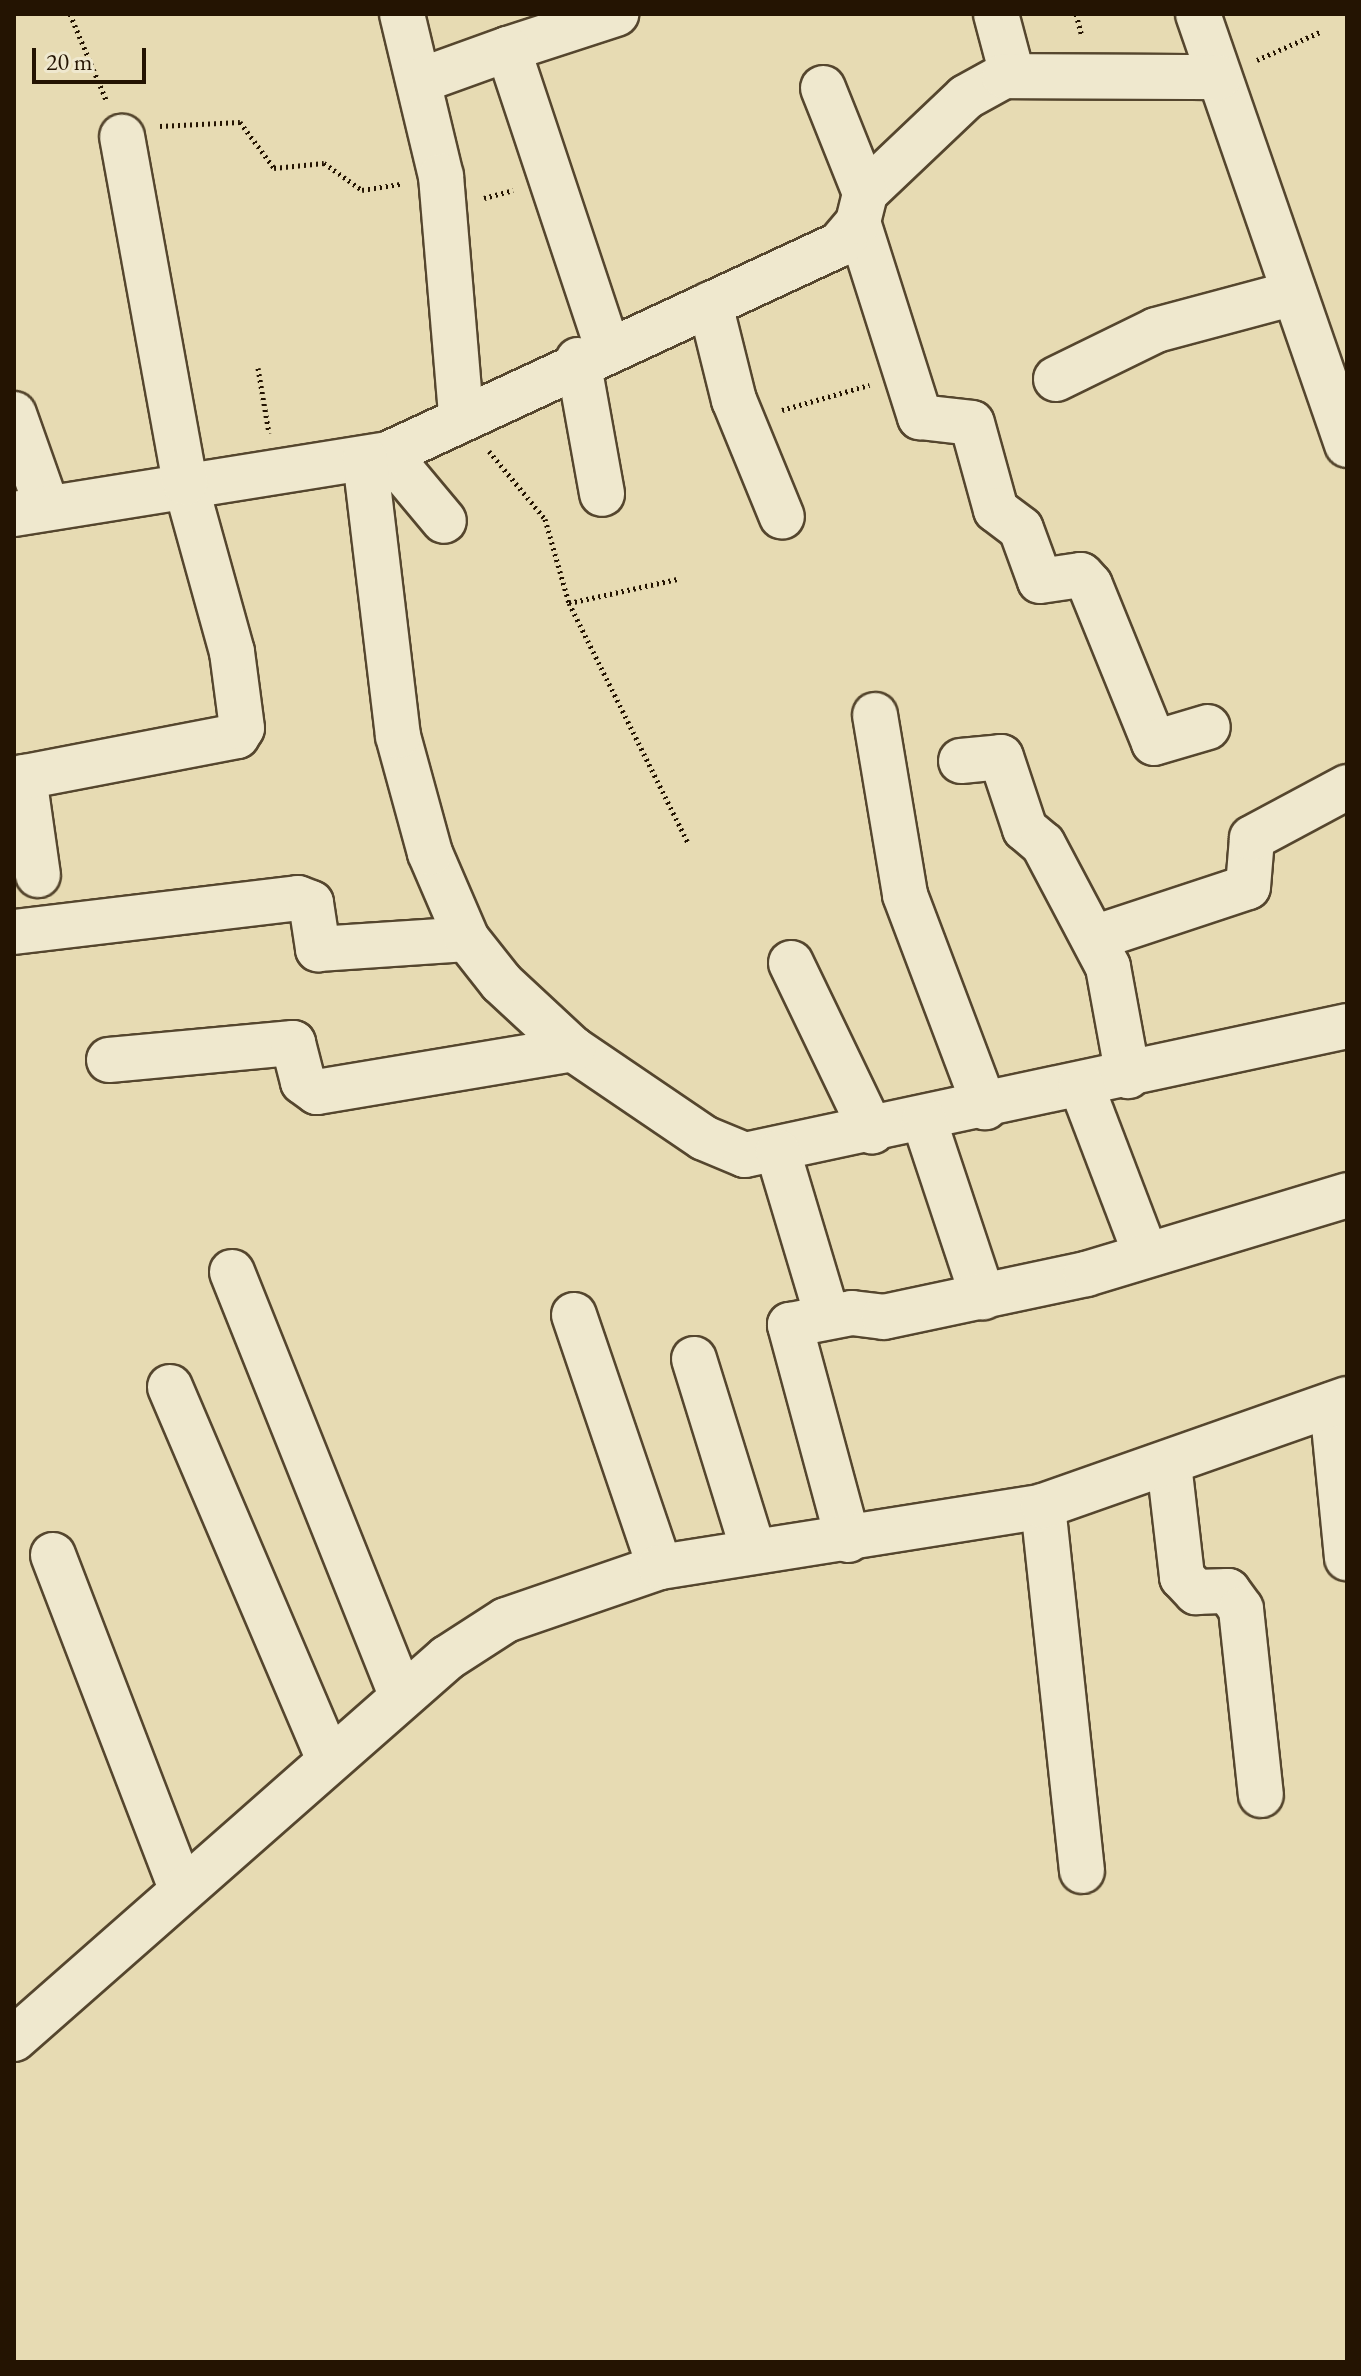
<!DOCTYPE html>
<html>
<head>
<meta charset="utf-8">
<style>
	body { margin:0 }
	#map { position:relative; width:1361px; height:2376px; overflow:hidden; background:#e7dbb3; font-family:"EB Garamond",serif }
	div>[style] { position:absolute }
	.path>* { height:5px; margin-top:-2.5px; transform-origin:0; background:repeating-linear-gradient(90deg,#241402 0 2px,transparent 0 6px) }
	.roads { filter:drop-shadow(2px 0 #55462e) drop-shadow(-2px 0 #55462e) drop-shadow(0 2px #55462e) drop-shadow(0 -2px #55462e) }
	.minor>* { height:44px; margin:-22px; padding:0 22px; transform-origin:22px; border-radius:22px; background:#efe8ce }
	span { translate:-50% -50%; white-space:nowrap; text-align:center; line-height:1.15; -webkit-text-stroke:8px #efe8ce; paint-order:stroke }
	.frame { position:absolute; inset:0; border:16px solid #241402; pointer-events:none }
	.scale { position:absolute; left:32px; top:48px; width:114px; height:36px; box-sizing:border-box; border:4px solid #241402; border-top:0; padding-left:10px; font-size:24px; line-height:28px; white-space:nowrap; color:#241402; -webkit-text-stroke:6px #efe8ce; paint-order:stroke }
</style>
</head>
<body>
<div id="map">
	<div class="path">
		<div style="left:70px;top:14px;width:95px;rotate:67.2deg"></div>
		<div style="left:1076px;top:14px;width:23px;rotate:75deg"></div>
		<div style="left:1257px;top:60px;width:71px;rotate:-24deg"></div>
		<div style="left:160px;top:126px;width:80px;rotate:-2.9deg"></div>
		<div style="left:240px;top:122px;width:57px;rotate:53.5deg"></div>
		<div style="left:274px;top:168px;width:50px;rotate:-5.7deg"></div>
		<div style="left:324px;top:163px;width:47px;rotate:35.4deg"></div>
		<div style="left:362px;top:190px;width:39px;rotate:-9deg"></div>
		<div style="left:484px;top:198px;width:30px;rotate:-15deg"></div>
		<div style="left:258px;top:368px;width:66px;rotate:80.4deg"></div>
		<div style="left:782px;top:410px;width:91px;rotate:-16deg"></div>
		<div style="left:489px;top:451px;width:88px;rotate:50.5deg"></div>
		<div style="left:545px;top:519px;width:87px;rotate:74.1deg"></div>
		<div style="left:569px;top:603px;width:268px;rotate:63.6deg"></div>
		<div style="left:569px;top:603px;width:111px;rotate:-12.5deg"></div>
	</div>
	<div class="roads">
		<div class="minor">
			<div style="left:402px;top:14px;width:167px;rotate:76.5deg"></div>
			<div style="left:441px;top:176px;width:241px;rotate:85.2deg"></div>
			<div style="left:996px;top:14px;width:62px;rotate:75.1deg"></div>
			<div style="left:1198px;top:14px;width:456px;rotate:70.9deg"></div>
			<div style="left:508px;top:49px;width:114px;rotate:-18deg"></div>
			<div style="left:419px;top:81px;width:95px;rotate:-19.8deg"></div>
			<div style="left:508px;top:49px;width:314px;rotate:71.6deg"></div>
			<div style="left:865px;top:193px;width:139px;rotate:-43.5deg"></div>
			<div style="left:966px;top:97px;width:43px;rotate:-28.9deg"></div>
			<div style="left:1004px;top:76px;width:215px;rotate:0.3deg"></div>
			<div style="left:858px;top:222px;width:205px;rotate:72.4deg"></div>
			<div style="left:920px;top:417px;width:52px;rotate:6.6deg"></div>
			<div style="left:972px;top:423px;width:90px;rotate:74.6deg"></div>
			<div style="left:996px;top:510px;width:31px;rotate:37deg"></div>
			<div style="left:1021px;top:529px;width:55px;rotate:69.9deg"></div>
			<div style="left:1040px;top:581px;width:41px;rotate:-8.3deg"></div>
			<div style="left:1081px;top:575px;width:13px;rotate:48deg"></div>
			<div style="left:1090px;top:585px;width:170px;rotate:67.9deg"></div>
			<div style="left:1154px;top:743px;width:56px;rotate:-16.5deg"></div>
			<div style="left:710px;top:304px;width:99px;rotate:76deg"></div>
			<div style="left:734px;top:400px;width:126px;rotate:67.7deg"></div>
			<div style="left:578px;top:360px;width:136px;rotate:79.8deg"></div>
			<div style="left:1056px;top:379px;width:111px;rotate:-26.1deg"></div>
			<div style="left:1156px;top:330px;width:143px;rotate:-15deg"></div>
			<div style="left:14px;top:414px;width:99px;rotate:70.5deg"></div>
			<div style="left:388px;top:454px;width:87px;rotate:50.1deg"></div>
			<div style="left:14px;top:514px;width:379px;rotate:-9.1deg"></div>
			<div style="left:388px;top:454px;width:497px;rotate:-24.9deg"></div>
			<div style="left:839px;top:245px;width:30px;rotate:-50deg"></div>
			<div style="left:858px;top:222px;width:30px;rotate:-76deg"></div>
			<div style="left:865px;top:193px;width:113px;rotate:-111.8deg"></div>
			<div style="left:875px;top:715px;width:182px;rotate:80.5deg"></div>
			<div style="left:905px;top:895px;width:227px;rotate:69.3deg"></div>
			<div style="left:961px;top:761px;width:40px;rotate:-5.7deg"></div>
			<div style="left:1001px;top:757px;width:76px;rotate:71.6deg"></div>
			<div style="left:1025px;top:829px;width:23px;rotate:40deg"></div>
			<div style="left:1043px;top:844px;width:139px;rotate:62.1deg"></div>
			<div style="left:1108px;top:967px;width:111px;rotate:79.6deg"></div>
			<div style="left:24px;top:777px;width:99px;rotate:81.9deg"></div>
			<div style="left:14px;top:779px;width:227px;rotate:-10.9deg"></div>
			<div style="left:237px;top:736px;width:9px;rotate:-58deg"></div>
			<div style="left:242px;top:728px;width:77px;rotate:-97.5deg"></div>
			<div style="left:232px;top:652px;width:175px;rotate:-105.5deg"></div>
			<div style="left:185px;top:483px;width:352px;rotate:-100.3deg"></div>
			<div style="left:14px;top:932px;width:286px;rotate:-6.8deg"></div>
			<div style="left:298px;top:898px;width:14px;rotate:21deg"></div>
			<div style="left:311px;top:903px;width:47px;rotate:81.3deg"></div>
			<div style="left:318px;top:949px;width:149px;rotate:-3.8deg"></div>
			<div style="left:1094px;top:938px;width:162px;rotate:-18.3deg"></div>
			<div style="left:1248px;top:887px;width:49px;rotate:-85.3deg"></div>
			<div style="left:1252px;top:838px;width:108px;rotate:-28.2deg"></div>
			<div style="left:791px;top:963px;width:187px;rotate:64.3deg"></div>
			<div style="left:573px;top:1049px;width:158px;rotate:34.2deg"></div>
			<div style="left:704px;top:1138px;width:44px;rotate:22.5deg"></div>
			<div style="left:745px;top:1155px;width:616px;rotate:-12.09deg"></div>
			<div style="left:109px;top:1060px;width:185px;rotate:-5.3deg"></div>
			<div style="left:293px;top:1043px;width:40px;rotate:75.6deg"></div>
			<div style="left:303px;top:1082px;width:17px;rotate:36deg"></div>
			<div style="left:317px;top:1092px;width:260px;rotate:-9.5deg"></div>
			<div style="left:573px;top:1049px;width:98px;rotate:-137.1deg"></div>
			<div style="left:501px;top:982px;width:55px;rotate:-128.3deg"></div>
			<div style="left:467px;top:939px;width:94px;rotate:-113.3deg"></div>
			<div style="left:430px;top:853px;width:121px;rotate:-105.3deg"></div>
			<div style="left:398px;top:736px;width:279px;rotate:-96.8deg"></div>
			<div style="left:1081px;top:1085px;width:180px;rotate:69.1deg"></div>
			<div style="left:924px;top:1120px;width:187px;rotate:71.6deg"></div>
			<div style="left:778px;top:1152px;width:170px;rotate:73.3deg"></div>
			<div style="left:232px;top:1272px;width:457px;rotate:68.2deg"></div>
			<div style="left:574px;top:1315px;width:266px;rotate:71.2deg"></div>
			<div style="left:694px;top:1359px;width:200px;rotate:72.8deg"></div>
			<div style="left:170px;top:1387px;width:405px;rotate:66.9deg"></div>
			<div style="left:1332px;top:1405px;width:154px;rotate:84.4deg"></div>
			<div style="left:1169px;top:1464px;width:114px;rotate:83.4deg"></div>
			<div style="left:1182px;top:1577px;width:21px;rotate:47deg"></div>
			<div style="left:1196px;top:1592px;width:32px;rotate:-2deg"></div>
			<div style="left:1228px;top:1591px;width:22px;rotate:54deg"></div>
			<div style="left:1241px;top:1609px;width:187px;rotate:83.9deg"></div>
			<div style="left:1043px;top:1506px;width:367px;rotate:83.9deg"></div>
			<div style="left:848px;top:1540px;width:223px;rotate:-105.1deg"></div>
			<div style="left:790px;top:1325px;width:63px;rotate:-11deg"></div>
			<div style="left:852px;top:1313px;width:32px;rotate:7deg"></div>
			<div style="left:884px;top:1317px;width:207px;rotate:-12deg"></div>
			<div style="left:1086px;top:1274px;width:273px;rotate:-16.8deg"></div>
			<div style="left:53px;top:1555px;width:358px;rotate:69deg"></div>
			<div style="left:14px;top:2039px;width:577px;rotate:-41.34deg"></div>
			<div style="left:447px;top:1658px;width:70px;rotate:-32.8deg"></div>
			<div style="left:506px;top:1620px;width:163px;rotate:-19deg"></div>
			<div style="left:660px;top:1567px;width:388px;rotate:-9deg"></div>
			<div style="left:1043px;top:1506px;width:322px;rotate:-19.4deg"></div>
		</div>
	</div>
	<div class="frame"></div>
	<div class="scale">20 m</div>
</div>
</body>
</html>
